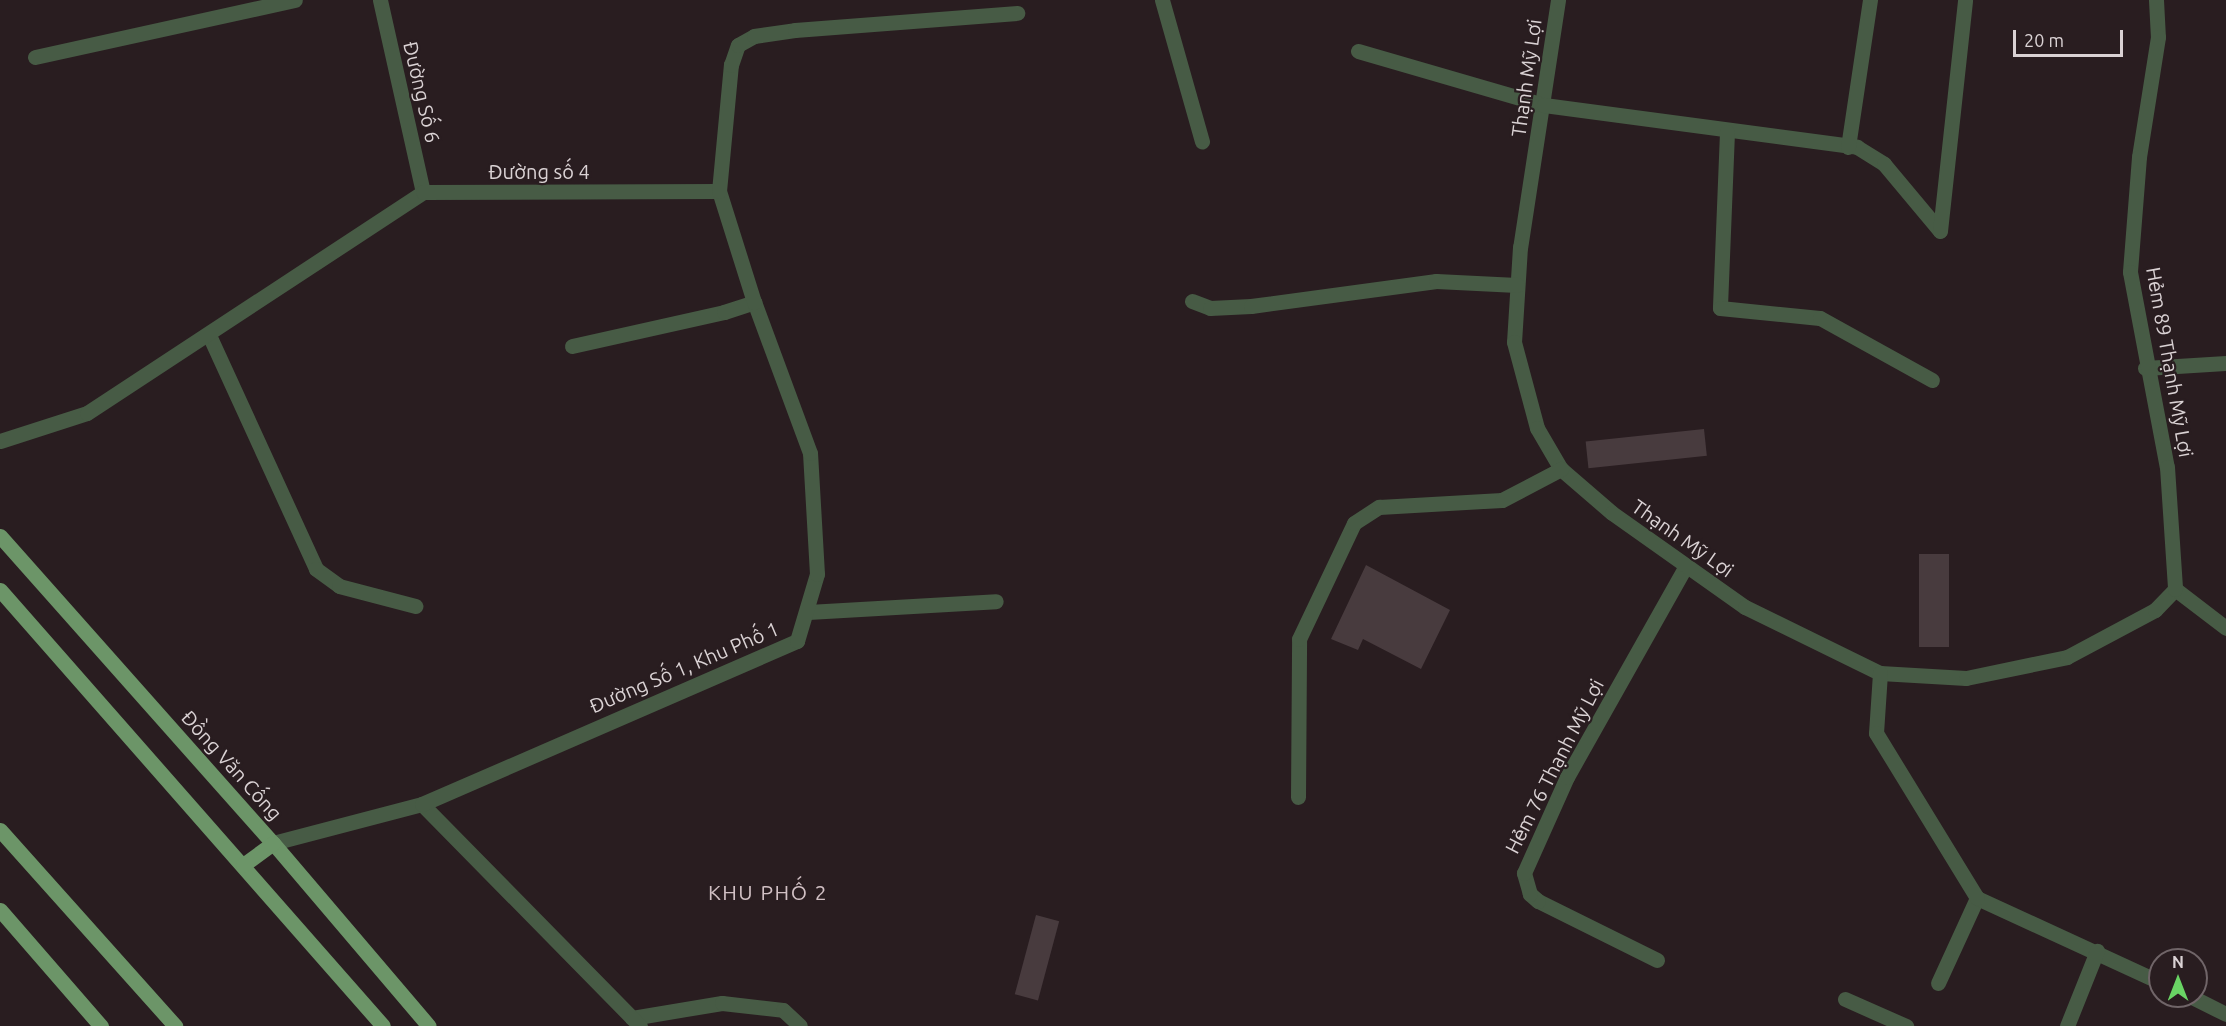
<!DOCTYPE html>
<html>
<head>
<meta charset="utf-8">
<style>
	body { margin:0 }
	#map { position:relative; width:2226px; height:1026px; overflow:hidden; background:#291d20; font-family:Ubuntu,sans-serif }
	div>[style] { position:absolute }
	.building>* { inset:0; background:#483b3e; transform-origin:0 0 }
	.lane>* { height:15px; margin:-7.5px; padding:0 7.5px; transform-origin:7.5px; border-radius:7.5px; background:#475b45 }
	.street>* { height:15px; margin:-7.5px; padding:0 7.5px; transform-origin:7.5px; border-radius:7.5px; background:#475b45 }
	.primary>* { height:15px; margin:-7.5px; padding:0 7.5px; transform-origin:7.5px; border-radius:7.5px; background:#6c9568 }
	span { translate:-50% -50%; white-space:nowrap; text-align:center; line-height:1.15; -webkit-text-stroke:4.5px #291d20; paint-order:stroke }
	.street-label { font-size:20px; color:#dad2d4 }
	.neighbourhood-label { font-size:21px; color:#d1c0c4; letter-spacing:1.5px }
	.north { position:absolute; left:2148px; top:948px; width:60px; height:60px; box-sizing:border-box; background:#291d20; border:2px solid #706568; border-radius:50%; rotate:0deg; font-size:16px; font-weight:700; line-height:24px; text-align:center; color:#dad2d4 }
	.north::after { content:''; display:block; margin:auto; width:21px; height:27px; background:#69d464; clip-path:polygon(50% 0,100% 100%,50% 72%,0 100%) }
	.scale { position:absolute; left:2013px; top:30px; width:110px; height:27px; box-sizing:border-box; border:3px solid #dad2d4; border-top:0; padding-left:8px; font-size:18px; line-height:21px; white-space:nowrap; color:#dad2d4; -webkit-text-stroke:4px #291d20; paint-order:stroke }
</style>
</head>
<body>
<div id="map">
	<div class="building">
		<div style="left:1704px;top:429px;width:27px;height:119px;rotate:84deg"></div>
		<div style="left:1919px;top:554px;width:30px;height:93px"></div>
		<div style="clip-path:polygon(1366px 565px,1450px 610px,1421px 669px,1363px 639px,1358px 650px,1331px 639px)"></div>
		<div style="left:1036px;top:915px;width:24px;height:82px;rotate:15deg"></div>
	</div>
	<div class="lane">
		<div style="left:209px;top:335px;width:257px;rotate:65.4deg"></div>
		<div style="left:316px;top:569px;width:29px;rotate:36deg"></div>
		<div style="left:339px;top:586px;width:79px;rotate:14.7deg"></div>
		<div style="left:2145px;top:368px;width:81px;rotate:-3.5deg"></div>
		<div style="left:1657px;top:960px;width:133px;rotate:-153.6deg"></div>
		<div style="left:1538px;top:901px;width:11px;rotate:-139deg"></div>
		<div style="left:1530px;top:894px;width:22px;rotate:-106deg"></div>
		<div style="left:1524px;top:873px;width:105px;rotate:-65.9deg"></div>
		<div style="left:1567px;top:777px;width:242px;rotate:-60.6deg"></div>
		<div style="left:1938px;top:983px;width:94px;rotate:-65.4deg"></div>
		<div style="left:1977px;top:898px;width:201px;rotate:24.7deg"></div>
		<div style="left:2190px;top:996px;width:40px;rotate:26.6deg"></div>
		<div style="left:1845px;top:999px;width:67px;rotate:23.9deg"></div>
		<div style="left:2067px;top:1026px;width:81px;rotate:-68.2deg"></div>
	</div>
	<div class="street">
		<div style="left:380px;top:0;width:197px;rotate:77.4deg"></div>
		<div style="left:1162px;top:0;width:147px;rotate:74.2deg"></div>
		<div style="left:1558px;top:0;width:250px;rotate:98.7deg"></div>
		<div style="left:1520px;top:247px;width:95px;rotate:93.6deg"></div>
		<div style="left:1514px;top:342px;width:89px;rotate:75deg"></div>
		<div style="left:1537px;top:428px;width:48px;rotate:59.7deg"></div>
		<div style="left:1561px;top:469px;width:67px;rotate:40.8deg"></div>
		<div style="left:1612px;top:513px;width:163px;rotate:35.3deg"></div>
		<div style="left:1745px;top:607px;width:150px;rotate:26.1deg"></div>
		<div style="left:1880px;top:673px;width:86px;rotate:3.3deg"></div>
		<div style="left:1966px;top:678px;width:103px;rotate:-11.7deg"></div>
		<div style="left:2067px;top:657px;width:100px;rotate:-28.1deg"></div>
		<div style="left:2155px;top:610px;width:29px;rotate:-46deg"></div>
		<div style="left:2175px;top:589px;width:64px;rotate:37.4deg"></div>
		<div style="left:2156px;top:0;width:37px;rotate:87deg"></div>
		<div style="left:2158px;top:37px;width:121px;rotate:99deg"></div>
		<div style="left:2139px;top:157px;width:115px;rotate:94.5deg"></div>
		<div style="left:2130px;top:272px;width:198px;rotate:79.3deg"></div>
		<div style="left:2167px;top:467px;width:122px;rotate:86.2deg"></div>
		<div style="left:1358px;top:51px;width:194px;rotate:16.2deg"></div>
		<div style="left:1544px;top:105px;width:316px;rotate:7.6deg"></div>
		<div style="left:1857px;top:147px;width:32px;rotate:32deg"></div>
		<div style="left:1884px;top:164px;width:87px;rotate:50.1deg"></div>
		<div style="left:35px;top:57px;width:266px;rotate:-12.4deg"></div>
		<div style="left:1727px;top:132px;width:176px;rotate:92.3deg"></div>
		<div style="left:1720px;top:308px;width:100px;rotate:5.7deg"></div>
		<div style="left:1820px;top:318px;width:128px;rotate:29deg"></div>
		<div style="left:1848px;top:147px;width:149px;rotate:-81.5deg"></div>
		<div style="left:1940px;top:231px;width:232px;rotate:-83.8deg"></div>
		<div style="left:1192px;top:301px;width:19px;rotate:21deg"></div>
		<div style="left:1210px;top:308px;width:41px;rotate:-2.8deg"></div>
		<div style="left:1251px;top:306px;width:187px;rotate:-7.7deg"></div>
		<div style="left:1436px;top:281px;width:81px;rotate:2.8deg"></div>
		<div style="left:572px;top:346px;width:156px;rotate:-12.6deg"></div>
		<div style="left:724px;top:312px;width:32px;rotate:-18deg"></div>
		<div style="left:0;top:441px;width:91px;rotate:-17.8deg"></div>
		<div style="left:87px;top:413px;width:402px;rotate:-33.3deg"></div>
		<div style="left:423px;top:192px;width:296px;rotate:-0.2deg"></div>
		<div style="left:808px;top:612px;width:188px;rotate:-3.3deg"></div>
		<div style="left:1880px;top:673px;width:60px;rotate:93.8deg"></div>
		<div style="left:1876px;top:733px;width:193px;rotate:58.5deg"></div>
		<div style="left:1298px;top:797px;width:158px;rotate:-89.6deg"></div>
		<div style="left:1299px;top:639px;width:128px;rotate:-64.6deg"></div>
		<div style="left:1354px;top:523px;width:30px;rotate:-33deg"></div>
		<div style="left:1379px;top:507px;width:123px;rotate:-3.3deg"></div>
		<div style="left:1502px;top:500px;width:67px;rotate:-27.7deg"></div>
		<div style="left:273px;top:843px;width:154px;rotate:-14.7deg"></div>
		<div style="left:632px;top:1018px;width:91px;rotate:-9.5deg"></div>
		<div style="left:722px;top:1003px;width:61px;rotate:6.5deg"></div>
		<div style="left:783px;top:1010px;width:23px;rotate:43deg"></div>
		<div style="left:640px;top:1026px;width:311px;rotate:-134.5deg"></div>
		<div style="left:422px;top:804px;width:409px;rotate:-23.5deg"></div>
		<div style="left:797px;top:641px;width:70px;rotate:-73.4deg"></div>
		<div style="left:817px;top:574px;width:121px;rotate:-93.3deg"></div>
		<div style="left:810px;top:453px;width:161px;rotate:-110.3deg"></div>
		<div style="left:754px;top:302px;width:116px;rotate:-107.5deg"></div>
		<div style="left:719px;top:191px;width:127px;rotate:-84.6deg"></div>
		<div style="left:731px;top:65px;width:21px;rotate:-71deg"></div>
		<div style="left:738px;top:45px;width:18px;rotate:-29deg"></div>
		<div style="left:754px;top:36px;width:41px;rotate:-8.3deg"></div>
		<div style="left:795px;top:30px;width:223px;rotate:-4.4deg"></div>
	</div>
	<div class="primary">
		<div style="left:0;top:536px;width:411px;rotate:48.4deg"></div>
		<div style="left:273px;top:843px;width:240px;rotate:49.6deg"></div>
		<div style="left:0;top:590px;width:580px;rotate:48.7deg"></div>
		<div style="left:0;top:830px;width:263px;rotate:48.2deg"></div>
		<div style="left:243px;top:865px;width:37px;rotate:-36deg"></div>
		<div style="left:0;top:910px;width:154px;rotate:49deg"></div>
	</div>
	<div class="street-label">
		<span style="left:1526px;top:78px;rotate:-82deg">Thạnh Mỹ Lợi</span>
		<span style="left:422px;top:92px;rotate:77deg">Đường Số 6</span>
		<span style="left:539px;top:171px">Đường số 4</span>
		<span style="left:2170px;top:362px;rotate:80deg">Hẻm 89 Thạnh Mỹ Lợi</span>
		<span style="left:1683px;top:538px;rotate:35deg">Thạnh Mỹ Lợi</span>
		<span style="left:684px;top:667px;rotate:-23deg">Đường Số 1, Khu Phố 1</span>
		<span style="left:232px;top:765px;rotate:48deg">Đồng Văn Cống</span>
		<span style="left:1554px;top:766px;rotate:-63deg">Hẻm 76 Thạnh Mỹ Lợi</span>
	</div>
	<div class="neighbourhood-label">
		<span style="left:768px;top:892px">KHU PHỐ 2</span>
	</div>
	<div class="north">N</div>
	<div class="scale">20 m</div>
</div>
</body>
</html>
